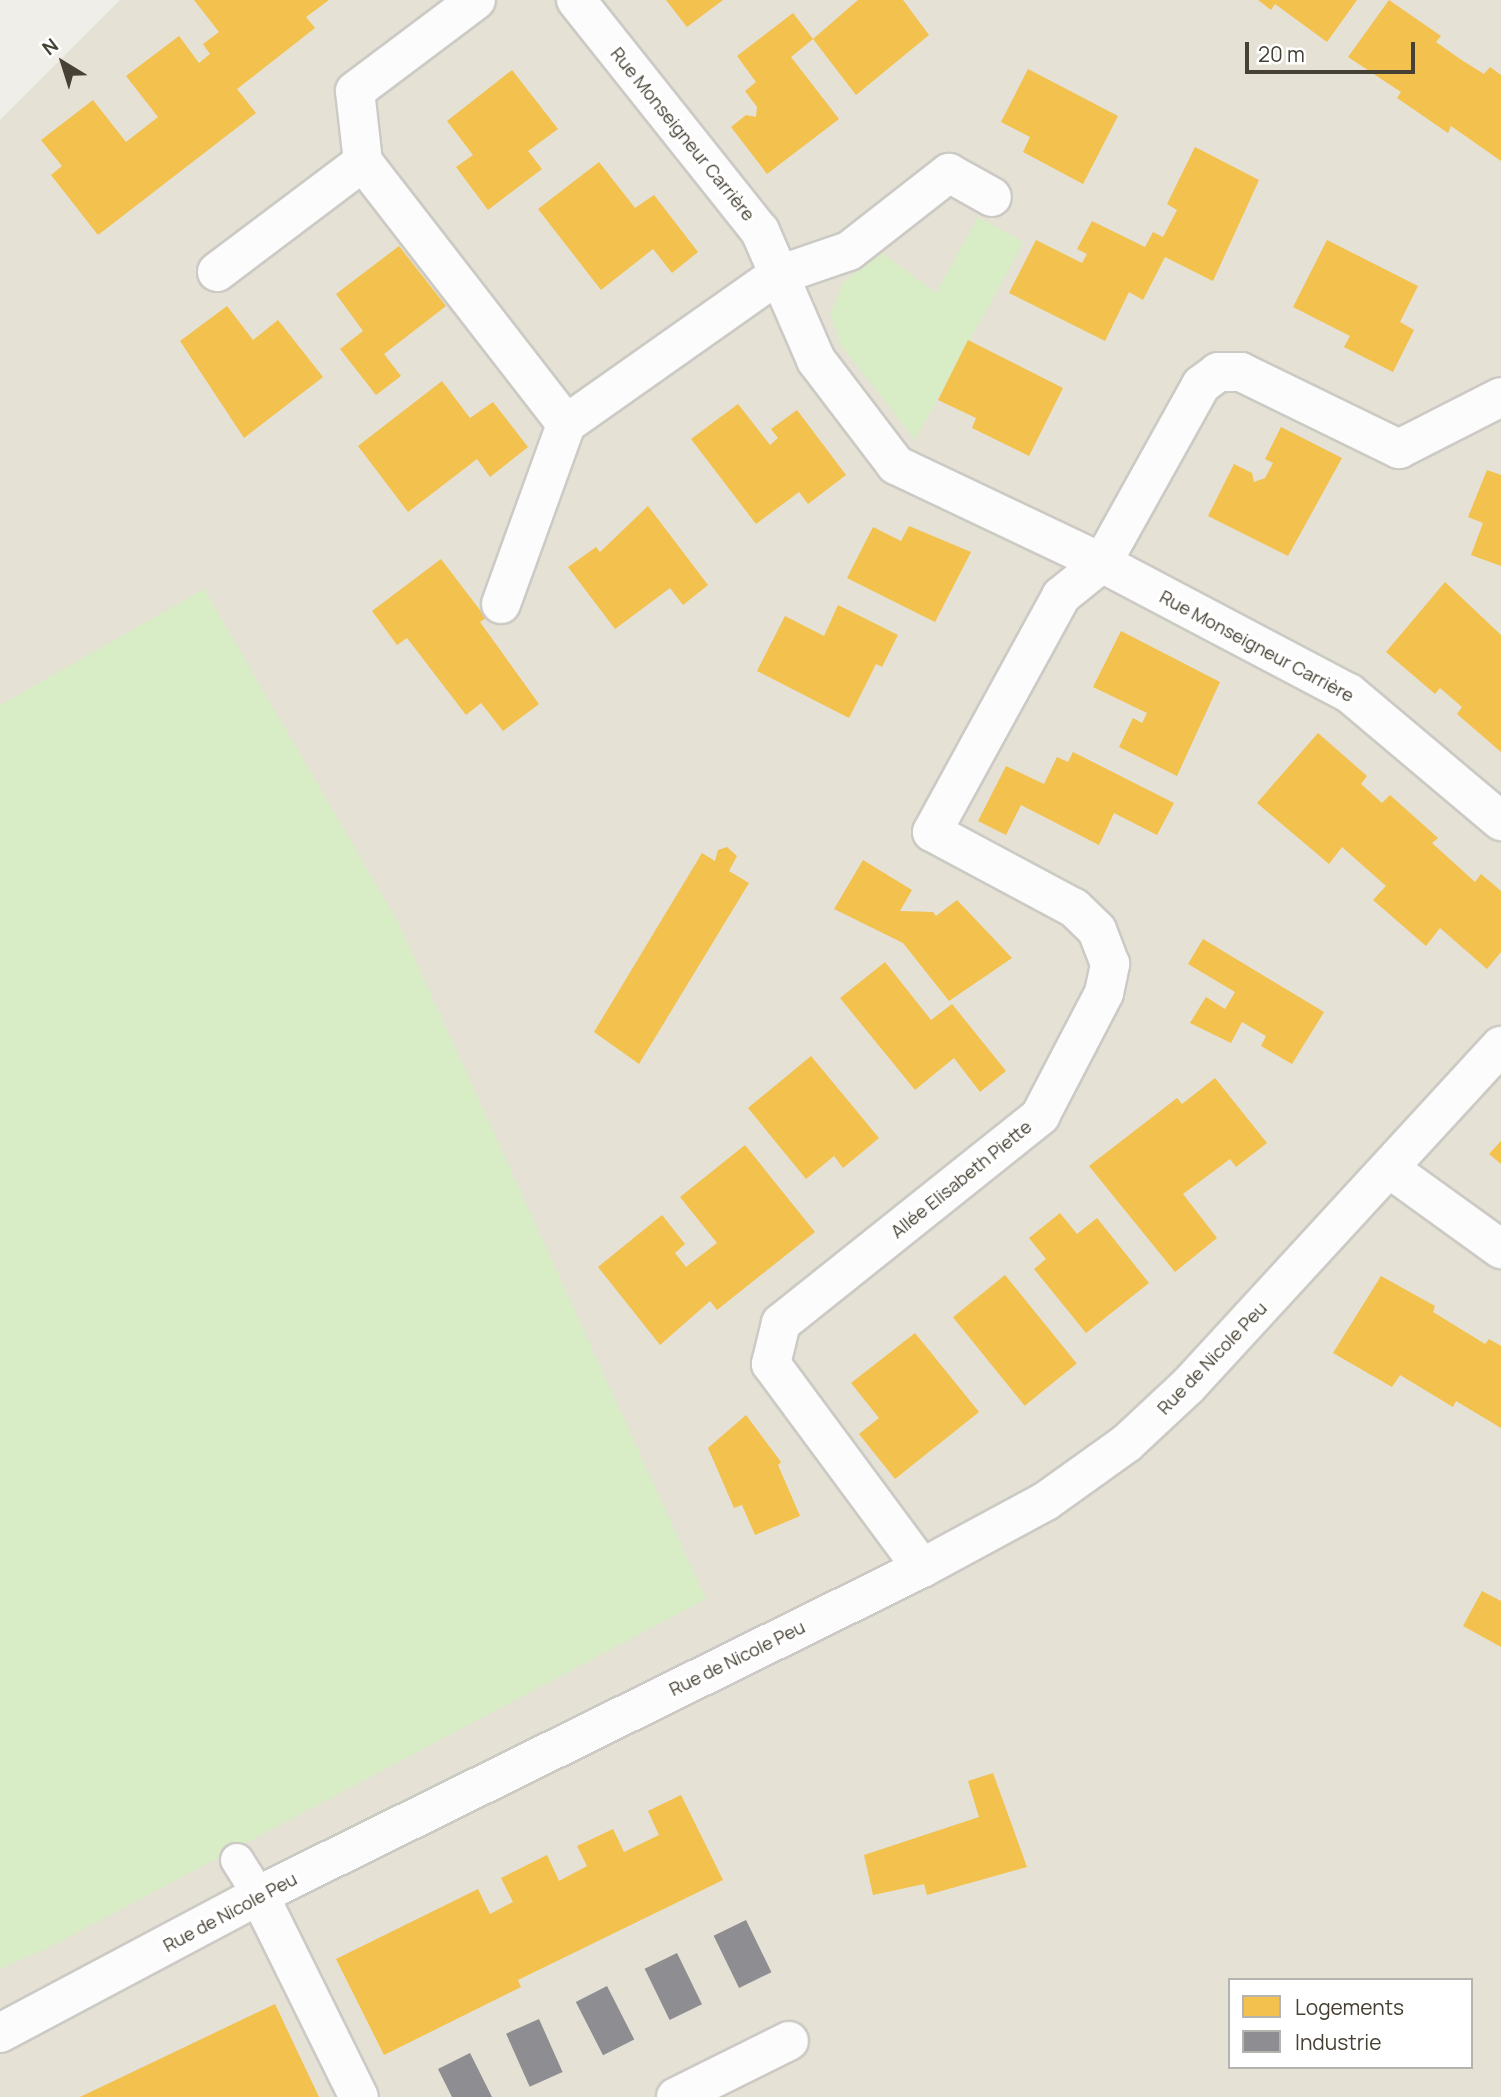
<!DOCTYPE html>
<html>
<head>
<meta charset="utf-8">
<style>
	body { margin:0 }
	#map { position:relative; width:1501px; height:2097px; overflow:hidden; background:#f0eee8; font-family:Manrope,sans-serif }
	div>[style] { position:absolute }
	.residential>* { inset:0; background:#e5e1d5 }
	.green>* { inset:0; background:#d8ecc6 }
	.homes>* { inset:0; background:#f2c14e; transform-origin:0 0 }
	.industry>* { inset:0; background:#8d8d92; transform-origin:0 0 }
	.roads { filter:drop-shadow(2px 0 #cccac4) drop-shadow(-2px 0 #cccac4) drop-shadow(0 2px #cccac4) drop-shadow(0 -2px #cccac4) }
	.service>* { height:32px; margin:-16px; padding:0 16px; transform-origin:16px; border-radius:16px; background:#fdfcfc }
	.minor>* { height:38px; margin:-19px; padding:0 19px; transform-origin:19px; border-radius:19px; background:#fdfcfc }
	span { translate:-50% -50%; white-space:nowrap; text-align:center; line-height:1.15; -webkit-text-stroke:7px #fff; paint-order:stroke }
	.street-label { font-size:18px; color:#464134 }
	.legend { position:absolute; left:1228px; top:1978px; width:245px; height:91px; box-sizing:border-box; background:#fff; border:2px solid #b5b3ae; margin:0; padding:9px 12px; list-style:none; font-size:21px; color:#464134 }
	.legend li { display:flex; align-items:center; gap:14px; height:35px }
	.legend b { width:35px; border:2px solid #b5b3ae }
	.north { position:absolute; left:28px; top:28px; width:70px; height:70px; -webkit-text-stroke:5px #fff; paint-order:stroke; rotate:322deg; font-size:19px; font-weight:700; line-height:28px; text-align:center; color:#464134 }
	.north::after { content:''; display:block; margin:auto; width:24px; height:32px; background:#464134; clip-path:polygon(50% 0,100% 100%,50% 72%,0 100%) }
	.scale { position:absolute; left:1245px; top:42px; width:170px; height:32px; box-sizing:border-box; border:4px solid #464134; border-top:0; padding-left:9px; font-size:21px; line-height:24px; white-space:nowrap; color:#464134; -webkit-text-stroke:5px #fff; paint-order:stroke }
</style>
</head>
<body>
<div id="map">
	<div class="residential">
		<div style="clip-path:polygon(evenodd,120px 0,1501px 0,1501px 2097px,0 2097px,0 120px,120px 0,1230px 1980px,1471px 1980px,1471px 2067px,1230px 2067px,1230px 1980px)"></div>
	</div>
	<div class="green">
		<div style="clip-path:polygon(978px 217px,1024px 242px,915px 440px,840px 344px,830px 314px,843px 282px,882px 253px,936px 293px)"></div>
		<div style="clip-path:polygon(204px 589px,398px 922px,706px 1599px,52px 1946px,0 1969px,0 705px)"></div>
	</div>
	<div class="homes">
		<div style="clip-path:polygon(194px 0,329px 0,306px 17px,315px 28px,237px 89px,256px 113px,98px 235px,51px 175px,62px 166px,41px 140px,93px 100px,126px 142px,158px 117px,126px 76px,179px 36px,199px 63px,210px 54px,203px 44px,219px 32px)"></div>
		<div style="clip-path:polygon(666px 0,723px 0,687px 27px)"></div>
		<div style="clip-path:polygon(858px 0,903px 0,929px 35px,856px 95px,813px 39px)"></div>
		<div style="clip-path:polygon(1258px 0,1357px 0,1327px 42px,1275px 4px,1271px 10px)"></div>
		<div style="clip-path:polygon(1389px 0,1441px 36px,1436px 42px,1460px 59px,1484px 74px,1490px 67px,1501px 75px,1501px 161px,1451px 126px,1448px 133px,1397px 98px,1401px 92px,1348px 57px)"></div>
		<div style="clip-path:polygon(793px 13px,813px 39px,791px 57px,839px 119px,767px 174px,731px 127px,746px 115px,756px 117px,757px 107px,745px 91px,756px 82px,737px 56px)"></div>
		<div style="clip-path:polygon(1028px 69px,1118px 116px,1083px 184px,1023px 152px,1030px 137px,1001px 122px)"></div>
		<div style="clip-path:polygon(512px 70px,558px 129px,528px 151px,542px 169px,488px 210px,456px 167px,473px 155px,447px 121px)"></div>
		<div style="clip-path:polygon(1195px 147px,1259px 180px,1213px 281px,1165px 257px,1143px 300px,1129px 292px,1105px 341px,1009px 293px,1036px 240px,1082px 263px,1087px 254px,1077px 249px,1092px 221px,1145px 247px,1153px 232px,1163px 237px,1177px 210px,1167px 204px)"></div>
		<div style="clip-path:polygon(599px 162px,635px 208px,654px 195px,698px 252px,672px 273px,653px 249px,601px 290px,538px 209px)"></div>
		<div style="clip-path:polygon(1327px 240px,1418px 286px,1400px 322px,1414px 330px,1393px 372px,1344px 347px,1350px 336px,1293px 307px)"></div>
		<div style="clip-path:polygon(399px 246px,446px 306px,384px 354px,401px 376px,376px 395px,340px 349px,363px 331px,336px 294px)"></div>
		<div style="clip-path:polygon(227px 306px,253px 340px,278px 320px,323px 377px,244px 438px,180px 341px)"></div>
		<div style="clip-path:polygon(968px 340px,1063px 388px,1029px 456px,972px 428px,976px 418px,938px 400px)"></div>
		<div style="clip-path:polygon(442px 381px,470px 418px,493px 402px,528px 447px,490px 477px,477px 459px,408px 512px,358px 446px)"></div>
		<div style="clip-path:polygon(738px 404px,770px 445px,778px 438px,771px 429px,797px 410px,846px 475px,808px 504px,799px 492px,756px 524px,691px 439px)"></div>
		<div style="clip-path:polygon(1281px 427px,1342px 458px,1288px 556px,1208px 516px,1234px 464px,1252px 473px,1254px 482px,1265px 478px,1273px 463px,1265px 459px)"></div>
		<div style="clip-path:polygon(1487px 470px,1501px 475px,1501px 566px,1471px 555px,1483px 523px,1468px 517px)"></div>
		<div style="clip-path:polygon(648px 506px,708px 585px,683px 605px,670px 588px,615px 629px,568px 567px,596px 547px,600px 552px)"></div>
		<div style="clip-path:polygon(909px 526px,971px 552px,935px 622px,847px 578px,873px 527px,901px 541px)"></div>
		<div style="clip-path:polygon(441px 559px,486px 618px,480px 622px,539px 704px,503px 731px,481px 703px,466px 715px,407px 638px,397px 645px,372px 611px)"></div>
		<div style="clip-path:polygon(1445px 582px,1501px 635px,1501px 752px,1457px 714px,1462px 707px,1440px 688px,1435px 694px,1386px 652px)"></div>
		<div style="clip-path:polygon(838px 605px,898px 635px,882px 667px,876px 664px,849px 718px,757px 671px,785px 616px,824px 636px)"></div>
		<div style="clip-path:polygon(1121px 631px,1220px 682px,1177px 776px,1119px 747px,1133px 718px,1142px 723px,1147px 713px,1093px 687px)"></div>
		<div style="clip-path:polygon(1318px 733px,1367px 776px,1361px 784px,1382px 803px,1390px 795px,1438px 838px,1432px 843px,1475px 882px,1481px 874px,1501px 891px,1501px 952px,1487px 969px,1440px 928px,1426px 946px,1373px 900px,1386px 886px,1342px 847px,1329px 864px,1257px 803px)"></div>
		<div style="clip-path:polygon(1073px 752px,1174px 803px,1157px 835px,1114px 813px,1099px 845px,1021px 805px,1006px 835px,978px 821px,1006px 766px,1044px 784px,1057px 757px,1068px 762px)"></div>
		<div style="clip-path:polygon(727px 847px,737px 856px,729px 871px,749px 883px,639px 1064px,594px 1032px,702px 853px,715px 861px,718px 850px)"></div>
		<div style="clip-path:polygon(863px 860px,912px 890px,900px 911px,933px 912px,936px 916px,957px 900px,1012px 958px,949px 1001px,903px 943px,834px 909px)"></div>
		<div style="clip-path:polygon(1203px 939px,1324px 1012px,1292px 1064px,1261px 1046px,1266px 1036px,1242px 1022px,1231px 1043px,1190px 1023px,1206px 997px,1225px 1009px,1235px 992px,1188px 964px)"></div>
		<div style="clip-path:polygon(885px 962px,931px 1020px,952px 1004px,1006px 1071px,980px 1092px,954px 1058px,915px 1090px,840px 998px)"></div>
		<div style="clip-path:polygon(811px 1056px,879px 1138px,843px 1168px,834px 1156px,806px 1179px,748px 1108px)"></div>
		<div style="clip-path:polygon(1215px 1078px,1267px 1143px,1236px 1167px,1230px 1159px,1183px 1194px,1217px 1238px,1175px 1272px,1089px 1166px,1177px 1098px,1182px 1104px)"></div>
		<div style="clip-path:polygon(1501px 1141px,1501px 1164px,1489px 1154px)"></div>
		<div style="clip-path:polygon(745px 1145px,815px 1232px,717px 1310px,710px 1301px,660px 1345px,598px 1267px,662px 1215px,685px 1244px,675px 1253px,686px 1267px,717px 1243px,680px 1197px)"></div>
		<div style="clip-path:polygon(1060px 1213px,1077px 1234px,1097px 1218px,1149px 1283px,1086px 1333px,1034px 1269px,1046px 1259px,1029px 1238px)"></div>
		<div style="left:1005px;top:1275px;width:114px;height:67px;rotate:51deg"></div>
		<div style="clip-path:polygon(1381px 1276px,1435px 1306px,1433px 1312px,1485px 1344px,1489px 1339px,1501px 1346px,1501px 1428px,1456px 1401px,1453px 1407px,1400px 1375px,1392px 1387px,1333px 1353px)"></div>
		<div style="clip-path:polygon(915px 1333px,979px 1412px,895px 1479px,859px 1434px,879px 1418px,851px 1383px)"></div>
		<div style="clip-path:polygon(746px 1415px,781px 1462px,778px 1465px,800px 1516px,755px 1535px,742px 1505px,734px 1508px,708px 1448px)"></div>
		<div style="clip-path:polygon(1482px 1591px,1501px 1601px,1501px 1647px,1463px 1626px)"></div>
		<div style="clip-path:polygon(993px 1773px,1027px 1867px,927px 1895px,924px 1884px,873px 1895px,864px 1855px,979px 1817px,968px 1781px)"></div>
		<div style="clip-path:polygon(681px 1795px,723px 1880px,518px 1980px,521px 1987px,384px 2055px,336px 1959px,478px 1889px,490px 1914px,513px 1902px,501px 1878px,547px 1855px,559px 1881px,587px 1866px,577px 1846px,613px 1829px,624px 1852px,659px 1835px,648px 1811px)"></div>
		<div style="clip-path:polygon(275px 2004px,319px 2097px,80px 2097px)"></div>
	</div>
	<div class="industry">
		<div style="left:746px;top:1920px;width:58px;height:36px;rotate:64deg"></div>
		<div style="left:677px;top:1953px;width:57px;height:36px;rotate:64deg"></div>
		<div style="left:607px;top:1986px;width:60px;height:35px;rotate:63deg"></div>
		<div style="left:539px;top:2019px;width:58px;height:36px;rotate:66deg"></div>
		<div style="clip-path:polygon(470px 2053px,492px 2097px,452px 2097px,438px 2069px)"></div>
	</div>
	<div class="roads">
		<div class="service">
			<div style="left:237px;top:1860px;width:41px;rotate:57.8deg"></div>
		</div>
		<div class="minor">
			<div style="left:576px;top:0;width:295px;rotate:51.5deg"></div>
			<div style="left:760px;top:231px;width:141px;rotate:66.5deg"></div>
			<div style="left:816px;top:360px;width:132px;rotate:52.7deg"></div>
			<div style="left:896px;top:465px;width:228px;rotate:25.4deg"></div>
			<div style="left:1102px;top:563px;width:279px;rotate:27.8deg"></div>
			<div style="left:1349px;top:693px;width:199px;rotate:40.1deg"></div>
			<div style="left:363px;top:162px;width:331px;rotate:52.2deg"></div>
			<div style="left:566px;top:424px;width:257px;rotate:-35.2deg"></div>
			<div style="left:776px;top:276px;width:77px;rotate:-18.9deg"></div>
			<div style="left:849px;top:251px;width:127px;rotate:-38deg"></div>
			<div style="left:949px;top:173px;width:49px;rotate:29.2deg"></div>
			<div style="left:217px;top:272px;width:183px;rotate:-37deg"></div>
			<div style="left:363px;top:162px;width:71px;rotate:-96.4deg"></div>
			<div style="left:355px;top:91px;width:151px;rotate:-36.9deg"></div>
			<div style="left:501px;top:604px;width:191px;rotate:-70.1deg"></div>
			<div style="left:1390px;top:1169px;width:137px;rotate:35.8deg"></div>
			<div style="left:922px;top:1568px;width:254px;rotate:-126.5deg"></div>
			<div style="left:771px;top:1364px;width:42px;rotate:-76.3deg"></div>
			<div style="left:781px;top:1323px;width:332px;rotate:-38.6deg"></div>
			<div style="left:1040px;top:1116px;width:139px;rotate:-62.5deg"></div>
			<div style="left:1104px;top:993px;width:30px;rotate:-78deg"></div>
			<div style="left:1110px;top:964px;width:36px;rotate:-111deg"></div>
			<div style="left:1097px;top:930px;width:32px;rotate:-136deg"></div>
			<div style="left:1074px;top:908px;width:161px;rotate:-151.8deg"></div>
			<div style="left:932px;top:832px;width:269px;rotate:-61.3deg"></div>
			<div style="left:1061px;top:596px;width:53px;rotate:-38.8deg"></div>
			<div style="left:1102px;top:563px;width:204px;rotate:-60.9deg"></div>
			<div style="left:1201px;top:385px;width:21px;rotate:-37deg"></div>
			<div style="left:1218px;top:372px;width:23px"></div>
			<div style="left:1241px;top:372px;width:176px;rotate:26deg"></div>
			<div style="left:1399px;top:449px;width:114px;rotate:-27deg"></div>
			<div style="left:259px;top:1895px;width:225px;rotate:63.7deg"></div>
			<div style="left:0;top:2033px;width:293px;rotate:-28deg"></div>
			<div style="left:259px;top:1895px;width:739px;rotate:-26.25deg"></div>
			<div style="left:922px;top:1568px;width:141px;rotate:-28.4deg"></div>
			<div style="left:1046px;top:1501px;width:100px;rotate:-35.6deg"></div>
			<div style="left:1127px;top:1443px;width:83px;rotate:-43.1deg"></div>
			<div style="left:1188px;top:1386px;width:462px;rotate:-47.4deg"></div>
			<div style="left:676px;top:2097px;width:126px;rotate:-26.4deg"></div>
		</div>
	</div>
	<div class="street-label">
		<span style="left:683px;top:134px;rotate:51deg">Rue Monseigneur Carrière</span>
		<span style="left:1257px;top:646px;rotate:28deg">Rue Monseigneur Carrière</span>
		<span style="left:961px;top:1179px;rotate:-39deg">Allée Elisabeth Piette</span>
		<span style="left:1212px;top:1358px;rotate:-46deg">Rue de Nicole Peu</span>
		<span style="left:737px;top:1658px;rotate:-26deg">Rue de Nicole Peu</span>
		<span style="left:230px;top:1912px;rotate:-28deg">Rue de Nicole Peu</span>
	</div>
	<ul class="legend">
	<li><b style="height:19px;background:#f2c14e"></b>Logements</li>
	<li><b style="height:19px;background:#8d8d92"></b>Industrie</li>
	</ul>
	<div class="north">N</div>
	<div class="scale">20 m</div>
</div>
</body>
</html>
